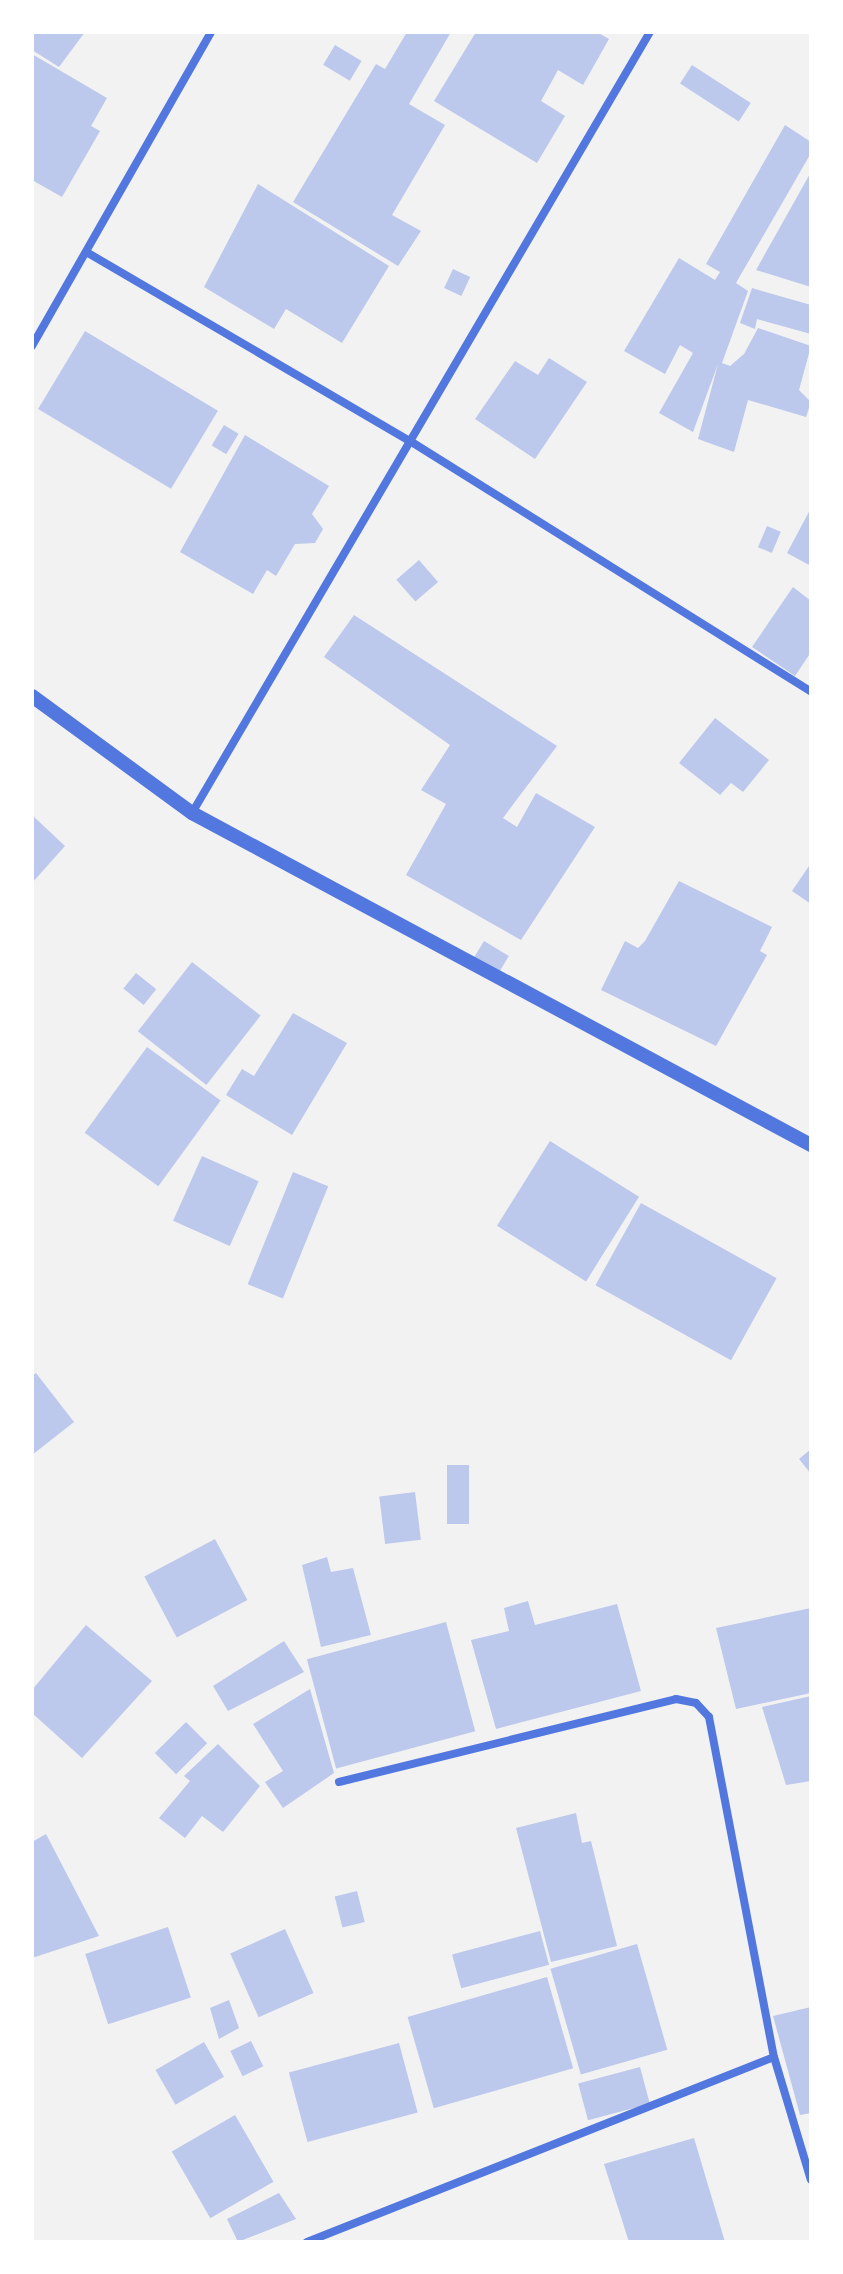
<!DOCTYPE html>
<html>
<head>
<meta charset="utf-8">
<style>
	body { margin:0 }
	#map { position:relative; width:843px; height:2274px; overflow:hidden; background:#f2f2f2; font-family:Rubik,sans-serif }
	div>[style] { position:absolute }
	.building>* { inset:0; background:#bdc9ec; transform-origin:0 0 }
	.minor>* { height:8px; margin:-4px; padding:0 4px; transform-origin:4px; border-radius:4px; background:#5277de }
	.tertiary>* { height:14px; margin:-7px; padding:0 7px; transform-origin:7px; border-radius:7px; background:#5277de }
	span { translate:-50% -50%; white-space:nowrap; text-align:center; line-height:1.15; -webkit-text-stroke:8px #fff; paint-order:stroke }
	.frame { position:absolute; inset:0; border:34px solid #fff; pointer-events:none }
</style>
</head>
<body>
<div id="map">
	<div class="building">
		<div style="clip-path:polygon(32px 32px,85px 32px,59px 67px,32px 50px)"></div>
		<div style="clip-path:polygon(407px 32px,451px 32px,409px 104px,445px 125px,392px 215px,421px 231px,398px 266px,293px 202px,376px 64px,385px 69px)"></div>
		<div style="clip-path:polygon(476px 32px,597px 32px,609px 39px,583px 85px,558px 70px,541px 101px,565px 116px,537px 163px,434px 101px)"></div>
		<div style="left:335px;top:45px;width:31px;height:23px;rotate:31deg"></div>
		<div style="clip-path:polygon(32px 54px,107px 98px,91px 126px,100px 131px,62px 197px,32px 180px)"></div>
		<div style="left:692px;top:65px;width:70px;height:22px;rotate:33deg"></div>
		<div style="clip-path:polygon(785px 125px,811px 142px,811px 153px,736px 283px,748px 291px,722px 363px,730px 366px,744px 354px,758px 328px,811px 346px,799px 390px,811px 402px,806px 417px,748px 400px,734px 452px,698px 439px,718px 364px,693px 432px,659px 413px,693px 353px,680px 345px,665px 374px,624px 351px,679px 258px,715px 280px,720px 272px,706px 264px)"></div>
		<div style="clip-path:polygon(811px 172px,811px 287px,756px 270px)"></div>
		<div style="clip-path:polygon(258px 184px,389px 266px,342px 343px,286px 309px,274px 329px,204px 287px)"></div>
		<div style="left:453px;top:269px;width:19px;height:21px;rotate:25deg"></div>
		<div style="clip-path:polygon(752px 288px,811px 305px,811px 334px,757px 319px,755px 329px,740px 323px)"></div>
		<div style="left:85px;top:331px;width:155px;height:91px;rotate:31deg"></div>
		<div style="clip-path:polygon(549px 358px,587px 382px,535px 459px,475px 419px,515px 361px,538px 375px)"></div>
		<div style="left:224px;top:425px;width:17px;height:24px;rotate:31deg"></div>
		<div style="clip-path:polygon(245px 435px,329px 486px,312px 514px,323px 529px,315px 543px,295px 544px,276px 576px,267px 570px,253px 594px,180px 552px)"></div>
		<div style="clip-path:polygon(811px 508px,811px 566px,787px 553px)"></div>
		<div style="left:767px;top:526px;width:15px;height:23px;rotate:23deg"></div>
		<div style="left:419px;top:560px;width:29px;height:30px;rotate:49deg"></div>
		<div style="clip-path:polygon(793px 587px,811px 601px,811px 652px,795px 676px,752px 647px)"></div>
		<div style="clip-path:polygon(354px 615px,557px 746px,503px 818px,517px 827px,536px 793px,595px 827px,521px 940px,406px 875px,446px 804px,421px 790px,450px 745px,324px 657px)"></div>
		<div style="clip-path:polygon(715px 718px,769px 760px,743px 792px,731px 783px,720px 795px,679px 763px)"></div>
		<div style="clip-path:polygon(32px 815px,65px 846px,32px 883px)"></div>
		<div style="clip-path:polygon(811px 863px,811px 904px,792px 891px)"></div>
		<div style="clip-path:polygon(679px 881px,772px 927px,760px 951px,767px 955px,716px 1046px,601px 990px,625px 941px,638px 948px,645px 941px)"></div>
		<div style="left:484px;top:941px;width:29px;height:19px;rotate:31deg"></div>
		<div style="left:192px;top:962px;width:87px;height:88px;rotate:38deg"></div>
		<div style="left:136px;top:973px;width:26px;height:20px;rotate:39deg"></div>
		<div style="clip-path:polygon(293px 1013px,347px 1043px,292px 1135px,226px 1095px,242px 1069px,254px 1076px)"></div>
		<div style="left:147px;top:1047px;width:91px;height:106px;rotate:36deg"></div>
		<div style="left:550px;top:1141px;width:105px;height:100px;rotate:32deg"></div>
		<div style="left:202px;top:1156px;width:62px;height:71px;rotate:24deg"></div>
		<div style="left:293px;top:1172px;width:38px;height:121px;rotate:22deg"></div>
		<div style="left:641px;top:1203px;width:155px;height:94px;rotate:29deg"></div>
		<div style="clip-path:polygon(36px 1373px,74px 1422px,32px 1455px,32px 1376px)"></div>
		<div style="clip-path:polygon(811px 1449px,811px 1474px,799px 1459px)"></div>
		<div style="left:447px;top:1465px;width:22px;height:59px"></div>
		<div style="left:415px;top:1492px;width:48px;height:36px;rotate:83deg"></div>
		<div style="left:215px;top:1539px;width:69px;height:80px;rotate:62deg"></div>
		<div style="clip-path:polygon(327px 1557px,331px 1572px,353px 1568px,371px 1635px,321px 1647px,302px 1565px)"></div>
		<div style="clip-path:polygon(528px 1601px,535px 1625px,617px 1604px,641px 1691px,496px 1729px,471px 1640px,509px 1631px,504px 1608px)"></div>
		<div style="clip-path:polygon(811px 1608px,811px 1693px,736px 1709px,716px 1628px)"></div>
		<div style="left:446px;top:1622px;width:113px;height:144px;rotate:75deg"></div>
		<div style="clip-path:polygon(86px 1625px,152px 1681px,82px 1758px,32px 1713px,32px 1690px)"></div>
		<div style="clip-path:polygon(284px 1641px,304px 1672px,228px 1711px,213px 1686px)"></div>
		<div style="clip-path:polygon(310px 1689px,334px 1773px,283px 1808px,265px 1782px,283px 1771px,253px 1724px)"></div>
		<div style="clip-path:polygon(811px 1696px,811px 1781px,786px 1785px,762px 1707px)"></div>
		<div style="left:186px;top:1722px;width:30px;height:44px;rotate:45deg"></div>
		<div style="clip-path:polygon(218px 1744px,260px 1786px,223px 1832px,202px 1816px,185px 1838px,159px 1818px,190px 1781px,184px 1776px)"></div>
		<div style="clip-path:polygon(576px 1813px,582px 1843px,591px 1841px,617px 1946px,551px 1962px,516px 1828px)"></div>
		<div style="clip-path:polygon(46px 1834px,99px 1936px,32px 1958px,32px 1842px)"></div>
		<div style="left:357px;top:1891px;width:32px;height:23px;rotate:76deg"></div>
		<div style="left:168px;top:1927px;width:74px;height:87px;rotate:72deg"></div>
		<div style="left:285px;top:1929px;width:70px;height:60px;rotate:66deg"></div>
		<div style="left:540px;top:1931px;width:35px;height:91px;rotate:75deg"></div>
		<div style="left:637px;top:1944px;width:110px;height:90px;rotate:74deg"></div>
		<div style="left:547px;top:1977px;width:95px;height:145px;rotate:74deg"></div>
		<div style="clip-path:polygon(229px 2000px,239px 2028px,219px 2039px,210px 2008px)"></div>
		<div style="clip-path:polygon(811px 2007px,811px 2113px,800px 2115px,773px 2016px)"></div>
		<div style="left:251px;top:2041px;width:28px;height:23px;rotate:64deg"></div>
		<div style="left:204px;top:2042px;width:40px;height:56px;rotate:60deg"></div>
		<div style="left:399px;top:2043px;width:72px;height:114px;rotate:75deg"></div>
		<div style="left:640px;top:2067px;width:38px;height:64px;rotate:75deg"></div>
		<div style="left:235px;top:2115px;width:77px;height:73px;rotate:60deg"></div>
		<div style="clip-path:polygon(694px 2138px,725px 2242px,629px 2242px,604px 2164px)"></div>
		<div style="clip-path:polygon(279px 2193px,296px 2219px,238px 2242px,227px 2219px)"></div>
	</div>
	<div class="minor">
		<div style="left:88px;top:253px;width:373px;rotate:30.3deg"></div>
		<div style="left:410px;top:441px;width:473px;rotate:32deg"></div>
		<div style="left:32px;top:346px;width:361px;rotate:-60.3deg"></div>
		<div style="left:192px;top:813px;width:905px;rotate:-59.61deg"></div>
		<div style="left:339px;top:1782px;width:347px;rotate:-13.8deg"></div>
		<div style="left:676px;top:1699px;width:20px;rotate:11deg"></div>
		<div style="left:696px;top:1703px;width:19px;rotate:47deg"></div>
		<div style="left:709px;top:1717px;width:346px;rotate:79.2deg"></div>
		<div style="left:774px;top:2057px;width:128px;rotate:73.3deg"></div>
		<div style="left:307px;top:2242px;width:502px;rotate:-21.61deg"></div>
	</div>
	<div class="tertiary">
		<div style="left:32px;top:696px;width:198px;rotate:36.2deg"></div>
		<div style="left:192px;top:813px;width:702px;rotate:28.21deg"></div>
	</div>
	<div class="frame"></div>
</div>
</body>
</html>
